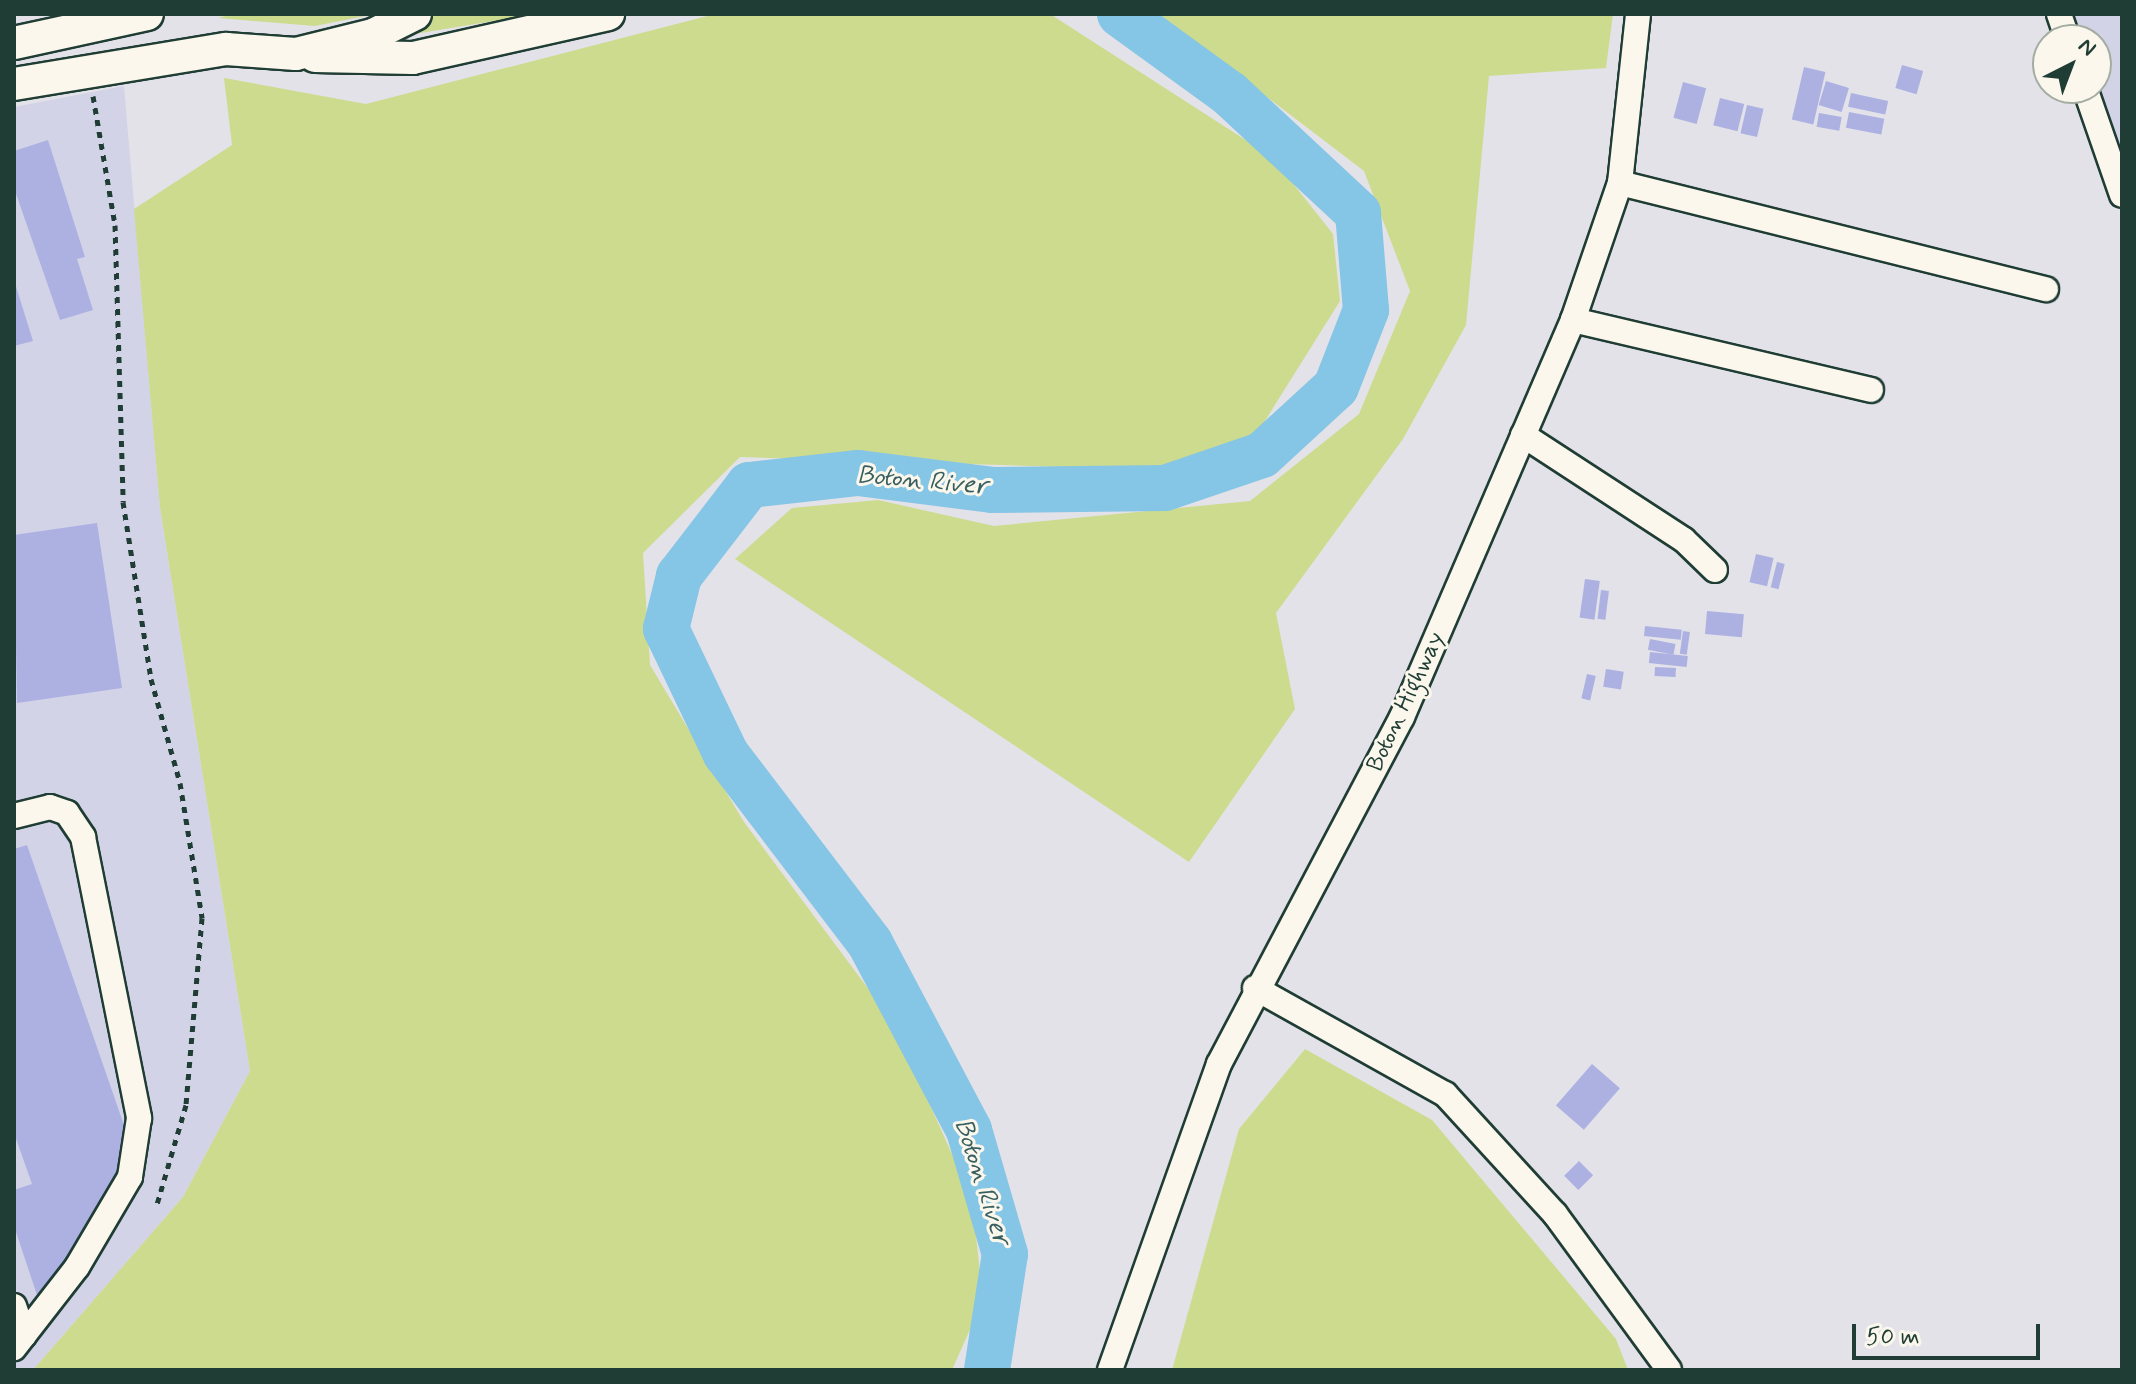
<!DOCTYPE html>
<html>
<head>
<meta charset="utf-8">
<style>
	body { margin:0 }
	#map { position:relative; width:2136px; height:1384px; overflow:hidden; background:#e3e2e9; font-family:Mynerve,sans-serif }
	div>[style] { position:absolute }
	.built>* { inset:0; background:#d2d3e7 }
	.green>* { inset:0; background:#cddb8e }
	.river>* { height:46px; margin:-23px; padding:0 23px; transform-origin:23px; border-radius:23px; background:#85c5e5 }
	.building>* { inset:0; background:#acb1e2; transform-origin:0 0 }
	.path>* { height:5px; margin-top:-2.5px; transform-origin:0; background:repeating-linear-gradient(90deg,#1f3d34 0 6px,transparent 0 12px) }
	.roads { filter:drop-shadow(2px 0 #1f3d34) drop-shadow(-2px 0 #1f3d34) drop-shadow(0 2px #1f3d34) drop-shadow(0 -2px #1f3d34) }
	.minor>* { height:24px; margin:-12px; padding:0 12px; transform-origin:12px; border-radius:12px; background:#fbf7ec }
	.major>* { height:32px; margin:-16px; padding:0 16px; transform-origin:16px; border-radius:16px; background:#fbf7ec }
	span { translate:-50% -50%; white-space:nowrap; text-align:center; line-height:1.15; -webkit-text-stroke:6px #fbf7ec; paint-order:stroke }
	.street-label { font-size:24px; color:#1f3d34 }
	.water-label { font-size:26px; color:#385f60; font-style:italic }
	.frame { position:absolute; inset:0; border:16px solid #1f3d34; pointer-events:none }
	.north { position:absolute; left:2032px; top:24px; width:80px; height:80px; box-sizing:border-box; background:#fbf7ec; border:2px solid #a3ada2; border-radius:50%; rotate:42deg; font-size:22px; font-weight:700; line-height:32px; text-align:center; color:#1f3d34 }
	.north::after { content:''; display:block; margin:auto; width:28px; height:36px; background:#1f3d34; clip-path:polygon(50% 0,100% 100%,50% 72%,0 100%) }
	.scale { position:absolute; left:1852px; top:1324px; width:188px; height:36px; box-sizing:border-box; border:4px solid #1f3d34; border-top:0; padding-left:10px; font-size:24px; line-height:28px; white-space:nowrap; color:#1f3d34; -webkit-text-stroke:6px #fbf7ec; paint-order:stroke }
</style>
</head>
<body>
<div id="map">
	<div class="built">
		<div style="clip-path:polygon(2071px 14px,2122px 14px,2122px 168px,2096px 88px,2096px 40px,2080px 40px)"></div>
		<div style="clip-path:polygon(124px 86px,160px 508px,250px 1071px,183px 1197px,33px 1370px,14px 1370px,14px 107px)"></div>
	</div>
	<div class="green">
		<div style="clip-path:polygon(234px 14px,375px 14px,315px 26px,218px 18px)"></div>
		<div style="clip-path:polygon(428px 14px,535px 14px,372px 41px)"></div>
		<div style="clip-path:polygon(715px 14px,1050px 14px,1272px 157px,1333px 234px,1340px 301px,1253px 440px,1160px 470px,740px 457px,643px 553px,650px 665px,744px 822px,893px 1022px,972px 1199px,983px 1300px,952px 1370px,33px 1370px,183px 1197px,250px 1071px,160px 508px,134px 209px,232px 145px,224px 78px,366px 104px)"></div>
		<div style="clip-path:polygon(1158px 14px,1613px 14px,1606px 68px,1489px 76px,1466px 325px,1403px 439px,1276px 613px,1295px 709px,1189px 862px,735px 559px,792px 508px,878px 500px,994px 526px,1250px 501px,1359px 414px,1410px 291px,1364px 171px)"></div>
		<div style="clip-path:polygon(1305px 1049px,1432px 1120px,1616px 1339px,1628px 1370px,1172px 1370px,1239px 1129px)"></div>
	</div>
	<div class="river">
		<div style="left:987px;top:1370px;width:117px;rotate:-81.2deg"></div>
		<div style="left:1005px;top:1254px;width:129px;rotate:-106.2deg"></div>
		<div style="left:969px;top:1130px;width:212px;rotate:-117.9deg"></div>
		<div style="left:870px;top:943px;width:238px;rotate:-127.3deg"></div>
		<div style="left:726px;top:754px;width:139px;rotate:-115.6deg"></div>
		<div style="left:666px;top:629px;width:55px;rotate:-76.2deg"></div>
		<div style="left:679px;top:576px;width:115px;rotate:-52.4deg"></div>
		<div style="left:749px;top:485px;width:110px;rotate:-6.3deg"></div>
		<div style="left:858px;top:473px;width:135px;rotate:7.2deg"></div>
		<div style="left:992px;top:490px;width:173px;rotate:-0.7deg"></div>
		<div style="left:1165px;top:488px;width:102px;rotate:-18.8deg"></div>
		<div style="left:1262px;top:455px;width:100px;rotate:-42.6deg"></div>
		<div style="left:1336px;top:387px;width:83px;rotate:-68.7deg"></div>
		<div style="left:1366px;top:310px;width:97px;rotate:-94.7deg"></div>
		<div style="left:1358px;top:213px;width:175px;rotate:-137.1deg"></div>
		<div style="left:1230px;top:94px;width:136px;rotate:-144deg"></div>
	</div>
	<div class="building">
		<div style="left:1902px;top:65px;width:22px;height:24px;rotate:16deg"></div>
		<div style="left:1804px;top:67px;width:22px;height:54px;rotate:13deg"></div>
		<div style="left:1826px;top:81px;width:24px;height:25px;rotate:17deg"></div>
		<div style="left:1683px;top:82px;width:24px;height:37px;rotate:15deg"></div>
		<div style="left:1851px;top:93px;width:38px;height:14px;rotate:12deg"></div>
		<div style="left:1720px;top:98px;width:25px;height:28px;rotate:14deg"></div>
		<div style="left:1747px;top:105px;width:17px;height:29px;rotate:13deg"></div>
		<div style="left:1849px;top:112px;width:36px;height:16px;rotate:11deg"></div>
		<div style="left:1819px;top:113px;width:23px;height:14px;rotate:10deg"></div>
		<div style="clip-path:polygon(48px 140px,85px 257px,77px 259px,93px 310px,60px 320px,14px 188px,14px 151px)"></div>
		<div style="clip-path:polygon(14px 280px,33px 341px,14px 346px)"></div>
		<div style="clip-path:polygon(97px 523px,122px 688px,17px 703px,14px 535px)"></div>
		<div style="left:1756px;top:554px;width:18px;height:29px;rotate:13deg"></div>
		<div style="left:1777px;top:562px;width:8px;height:26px;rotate:14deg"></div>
		<div style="left:1585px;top:579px;width:15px;height:39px;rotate:8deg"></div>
		<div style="left:1601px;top:590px;width:8px;height:29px;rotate:7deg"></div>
		<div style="left:1707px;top:611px;width:37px;height:23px;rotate:5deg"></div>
		<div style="left:1645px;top:626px;width:37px;height:10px;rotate:6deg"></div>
		<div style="left:1683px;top:631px;width:7px;height:23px;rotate:8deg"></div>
		<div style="left:1650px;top:639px;width:26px;height:11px;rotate:11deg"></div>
		<div style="left:1650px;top:652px;width:38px;height:11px;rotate:6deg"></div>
		<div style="left:1655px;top:667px;width:21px;height:9px;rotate:3deg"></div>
		<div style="left:1606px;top:669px;width:18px;height:18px;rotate:9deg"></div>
		<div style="left:1587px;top:674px;width:9px;height:25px;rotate:13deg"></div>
		<div style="clip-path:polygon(27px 845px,135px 1157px,40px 1304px,14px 1226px,14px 1190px,32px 1184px,14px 1133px,14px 849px)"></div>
		<div style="left:1592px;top:1064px;width:37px;height:55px;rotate:41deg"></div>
		<div style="left:1579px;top:1161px;width:20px;height:21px;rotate:45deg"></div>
	</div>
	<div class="path">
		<div style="left:93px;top:96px;width:131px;rotate:80.3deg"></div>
		<div style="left:115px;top:225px;width:277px;rotate:88.3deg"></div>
		<div style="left:123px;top:502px;width:179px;rotate:81deg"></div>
		<div style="left:151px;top:679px;width:108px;rotate:74.4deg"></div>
		<div style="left:180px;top:783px;width:137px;rotate:80.7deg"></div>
		<div style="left:202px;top:918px;width:188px;rotate:94.9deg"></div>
		<div style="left:186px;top:1105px;width:103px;rotate:106.3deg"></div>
	</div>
	<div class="roads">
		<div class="minor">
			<div style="left:2059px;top:14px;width:28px;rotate:71deg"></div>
			<div style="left:2085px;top:88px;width:113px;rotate:70.9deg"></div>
			<div style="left:1620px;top:183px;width:439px;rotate:14deg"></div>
			<div style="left:1573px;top:320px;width:306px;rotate:13.2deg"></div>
			<div style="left:1523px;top:435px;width:192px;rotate:33.1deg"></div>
			<div style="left:1684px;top:540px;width:43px;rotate:44.1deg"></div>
			<div style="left:14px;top:816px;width:37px;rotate:-14deg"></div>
			<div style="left:50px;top:807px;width:18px;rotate:19deg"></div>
			<div style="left:67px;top:813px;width:29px;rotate:56deg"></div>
			<div style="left:83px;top:837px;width:287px;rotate:78.7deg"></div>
			<div style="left:139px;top:1118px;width:60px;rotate:98.7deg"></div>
			<div style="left:130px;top:1177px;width:104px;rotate:120.5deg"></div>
			<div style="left:77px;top:1267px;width:103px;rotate:127.9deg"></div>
			<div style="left:1255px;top:988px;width:218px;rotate:29.2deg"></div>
			<div style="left:1445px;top:1094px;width:163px;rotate:47.5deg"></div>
			<div style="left:1555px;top:1214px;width:193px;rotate:53.8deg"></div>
			<div style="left:14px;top:1306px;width:31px;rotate:71deg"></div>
			<div style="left:1110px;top:1370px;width:325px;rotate:-70.4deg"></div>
			<div style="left:1219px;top:1064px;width:392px;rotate:-62.2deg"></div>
			<div style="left:1402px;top:717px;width:432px;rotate:-66.7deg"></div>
			<div style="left:1573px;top:320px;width:145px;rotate:-71.1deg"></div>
			<div style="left:1620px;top:183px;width:170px;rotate:-83.9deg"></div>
		</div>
		<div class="major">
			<div style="left:14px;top:43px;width:136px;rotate:-12.3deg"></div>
			<div style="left:315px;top:56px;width:98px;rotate:1.2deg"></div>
			<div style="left:413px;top:58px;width:200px;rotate:-12.7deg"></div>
			<div style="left:14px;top:84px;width:215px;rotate:-9.4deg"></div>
			<div style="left:226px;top:49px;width:70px;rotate:4.1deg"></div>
			<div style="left:296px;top:54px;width:79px;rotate:-13.9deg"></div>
			<div style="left:373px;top:35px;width:47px;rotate:-26.6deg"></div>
		</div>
	</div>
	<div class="street-label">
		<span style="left:1406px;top:702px;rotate:-65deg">Boton Highway</span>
	</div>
	<div class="water-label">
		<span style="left:922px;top:482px;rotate:5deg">Boton River</span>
		<span style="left:981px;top:1182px;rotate:72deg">Boton River</span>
	</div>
	<div class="frame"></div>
	<div class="north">N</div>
	<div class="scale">50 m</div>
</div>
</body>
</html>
